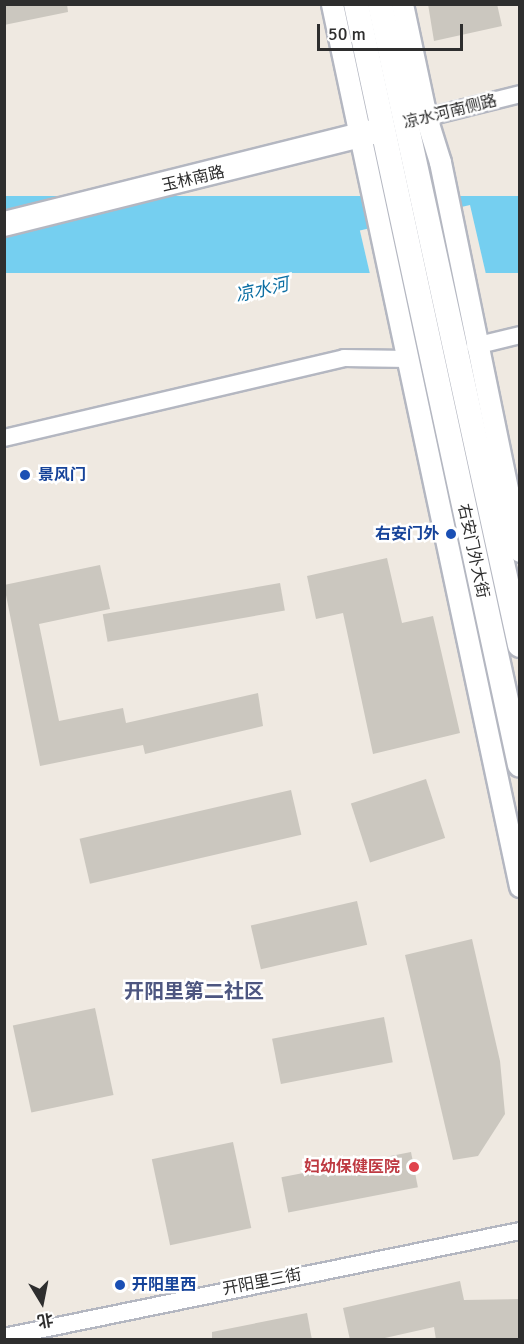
<!DOCTYPE html>
<html>
<head>
<meta charset="utf-8">
<style>
	body { margin:0 }
	#map { position:relative; width:524px; height:1344px; overflow:hidden; background:#efe9e1; font-family:Signika,"Noto Sans SC",sans-serif }
	div>[style] { position:absolute }
	.water>* { inset:0; background:#75cff0; transform-origin:0 0 }
	.pier>* { inset:0; background:#efe9e1; transform-origin:0 0 }
	.building>* { inset:0; background:#cbc7bf; transform-origin:0 0 }
	.roads { filter:drop-shadow(2px 0 #b4b7c1) drop-shadow(-2px 0 #b4b7c1) drop-shadow(0 2px #b4b7c1) drop-shadow(0 -2px #b4b7c1) }
	.minor>* { height:16px; margin:-8px; padding:0 8px; transform-origin:8px; border-radius:8px; background:#fff }
	.tertiary>* { height:21px; margin:-10.5px; padding:0 10.5px; transform-origin:10.5px; border-radius:10.5px; background:#fff }
	.secondary>* { height:24px; margin:-12px; padding:0 12px; transform-origin:12px; border-radius:12px; background:#fff }
	.dots>* { width:16px; height:16px; translate:-50% -50%; box-sizing:border-box; border:3px solid #fff; border-radius:50% }
	span { translate:-50% -50%; white-space:nowrap; text-align:center; line-height:1.15; -webkit-text-stroke:5px #fff; paint-order:stroke }
	.street-label { font-size:16px; color:#2e2e2e }
	.transit-label { font-size:16px; color:#164399; font-weight:700 }
	.left { translate:0 -50%; text-align:left }
	.right { translate:-100% -50%; text-align:right }
	.health-label { font-size:16px; color:#be3a42; font-weight:700 }
	.water-label { font-size:18px; color:#0d6fa3; font-style:italic }
	.quarter-label { font-size:20px; color:#4d5680; font-weight:700 }
	.frame { position:absolute; inset:0; border:6px solid #2e2e2e; pointer-events:none }
	.north { position:absolute; left:12px; top:1272px; width:60px; height:60px; -webkit-text-stroke:4px #fff; paint-order:stroke; rotate:170deg; font-size:16px; font-weight:700; line-height:24px; text-align:center; color:#2e2e2e }
	.north::after { content:''; display:block; margin:auto; width:21px; height:27px; background:#2e2e2e; clip-path:polygon(50% 0,100% 100%,50% 72%,0 100%) }
	.scale { position:absolute; left:317px; top:24px; width:146px; height:27px; box-sizing:border-box; border:3px solid #2e2e2e; border-top:0; padding-left:8px; font-size:18px; line-height:21px; white-space:nowrap; color:#2e2e2e; -webkit-text-stroke:4px #fff; paint-order:stroke }
</style>
</head>
<body>
<div id="map">
	<div class="water">
		<div style="left:519px;top:196px;width:77px;height:529px;rotate:90deg"></div>
	</div>
	<div class="pier">
		<div style="left:470px;top:205px;width:80px;height:113px;rotate:77deg"></div>
	</div>
	<div class="building">
		<div style="clip-path:polygon(4px 4px,67px 4px,68px 12px,4px 25px)"></div>
		<div style="clip-path:polygon(428px 4px,497px 4px,502px 26px,434px 41px)"></div>
		<div style="clip-path:polygon(387px 558px,402px 623px,433px 616px,460px 733px,373px 754px,343px 613px,316px 619px,307px 576px)"></div>
		<div style="clip-path:polygon(100px 565px,110px 609px,39px 624px,59px 721px,123px 708px,126px 723px,258px 693px,263px 726px,145px 754px,143px 745px,40px 766px,4px 585px)"></div>
		<div style="left:280px;top:583px;width:28px;height:180px;rotate:80deg"></div>
		<div style="left:426px;top:779px;width:62px;height:79px;rotate:72deg"></div>
		<div style="left:291px;top:790px;width:46px;height:217px;rotate:77deg"></div>
		<div style="left:357px;top:901px;width:45px;height:109px;rotate:77deg"></div>
		<div style="clip-path:polygon(472px 939px,500px 1061px,505px 1114px,478px 1156px,453px 1160px,405px 955px)"></div>
		<div style="left:95px;top:1008px;width:89px;height:84px;rotate:78deg"></div>
		<div style="left:384px;top:1017px;width:46px;height:114px;rotate:79deg"></div>
		<div style="left:233px;top:1142px;width:88px;height:83px;rotate:78deg"></div>
		<div style="left:411px;top:1152px;width:36px;height:132px;rotate:79deg"></div>
		<div style="clip-path:polygon(460px 1281px,464px 1300px,519px 1299px,519px 1340px,436px 1340px,434px 1327px,376px 1340px,350px 1340px,343px 1308px)"></div>
		<div style="clip-path:polygon(307px 1313px,312px 1340px,212px 1340px,212px 1332px)"></div>
	</div>
	<div class="roads">
		<div class="minor">
			<div style="left:416px;top:120px;width:107px;rotate:-14deg"></div>
			<div style="left:475px;top:346px;width:46px;rotate:-13.7deg"></div>
			<div style="left:4px;top:438px;width:349px;rotate:-13.2deg"></div>
			<div style="left:344px;top:358px;width:64px;rotate:0.9deg"></div>
			<div style="left:4px;top:1337px;width:527px;rotate:-11.61deg"></div>
		</div>
		<div class="tertiary">
			<div style="left:332px;top:4px;width:902px;rotate:77.97deg"></div>
			<div style="left:402px;top:4px;width:116px;rotate:78deg"></div>
			<div style="left:426px;top:117px;width:47px;rotate:72.7deg"></div>
			<div style="left:440px;top:162px;width:397px;rotate:78.4deg"></div>
		</div>
		<div class="secondary">
			<div style="left:356px;top:4px;width:778px;rotate:77.84deg"></div>
			<div style="left:380px;top:4px;width:656px;rotate:77.68deg"></div>
			<div style="left:4px;top:224px;width:388px;rotate:-14deg"></div>
		</div>
	</div>
	<div class="dots">
		<div style="left:25px;top:475px;background:#1a4fb4"></div>
		<div style="left:451px;top:534px;background:#1a4fb4"></div>
		<div style="left:414px;top:1167px;background:#e0444e"></div>
		<div style="left:120px;top:1285px;background:#1a4fb4"></div>
	</div>
	<div class="street-label">
		<span style="left:450px;top:112px;rotate:-14deg">凉水河南侧路</span>
		<span style="left:193px;top:179px;rotate:-13deg">玉林南路</span>
		<span style="left:473px;top:551px;rotate:78deg">右安门外大街</span>
		<span style="left:262px;top:1282px;rotate:-11deg">开阳里三街</span>
	</div>
	<div class="transit-label">
		<span class="left" style="left:38px;top:475px">景风门</span>
		<span class="right" style="left:439px;top:534px">右安门外</span>
		<span class="left" style="left:132px;top:1285px">开阳里西</span>
	</div>
	<div class="health-label">
		<span class="right" style="left:400px;top:1167px">妇幼保健医院</span>
	</div>
	<div class="water-label">
		<span style="left:262px;top:290px;rotate:-13deg">凉水河</span>
	</div>
	<div class="quarter-label">
		<span style="left:194px;top:991px">开阳里第二社区</span>
	</div>
	<div class="frame"></div>
	<div class="north">北</div>
	<div class="scale">50 m</div>
</div>
</body>
</html>
